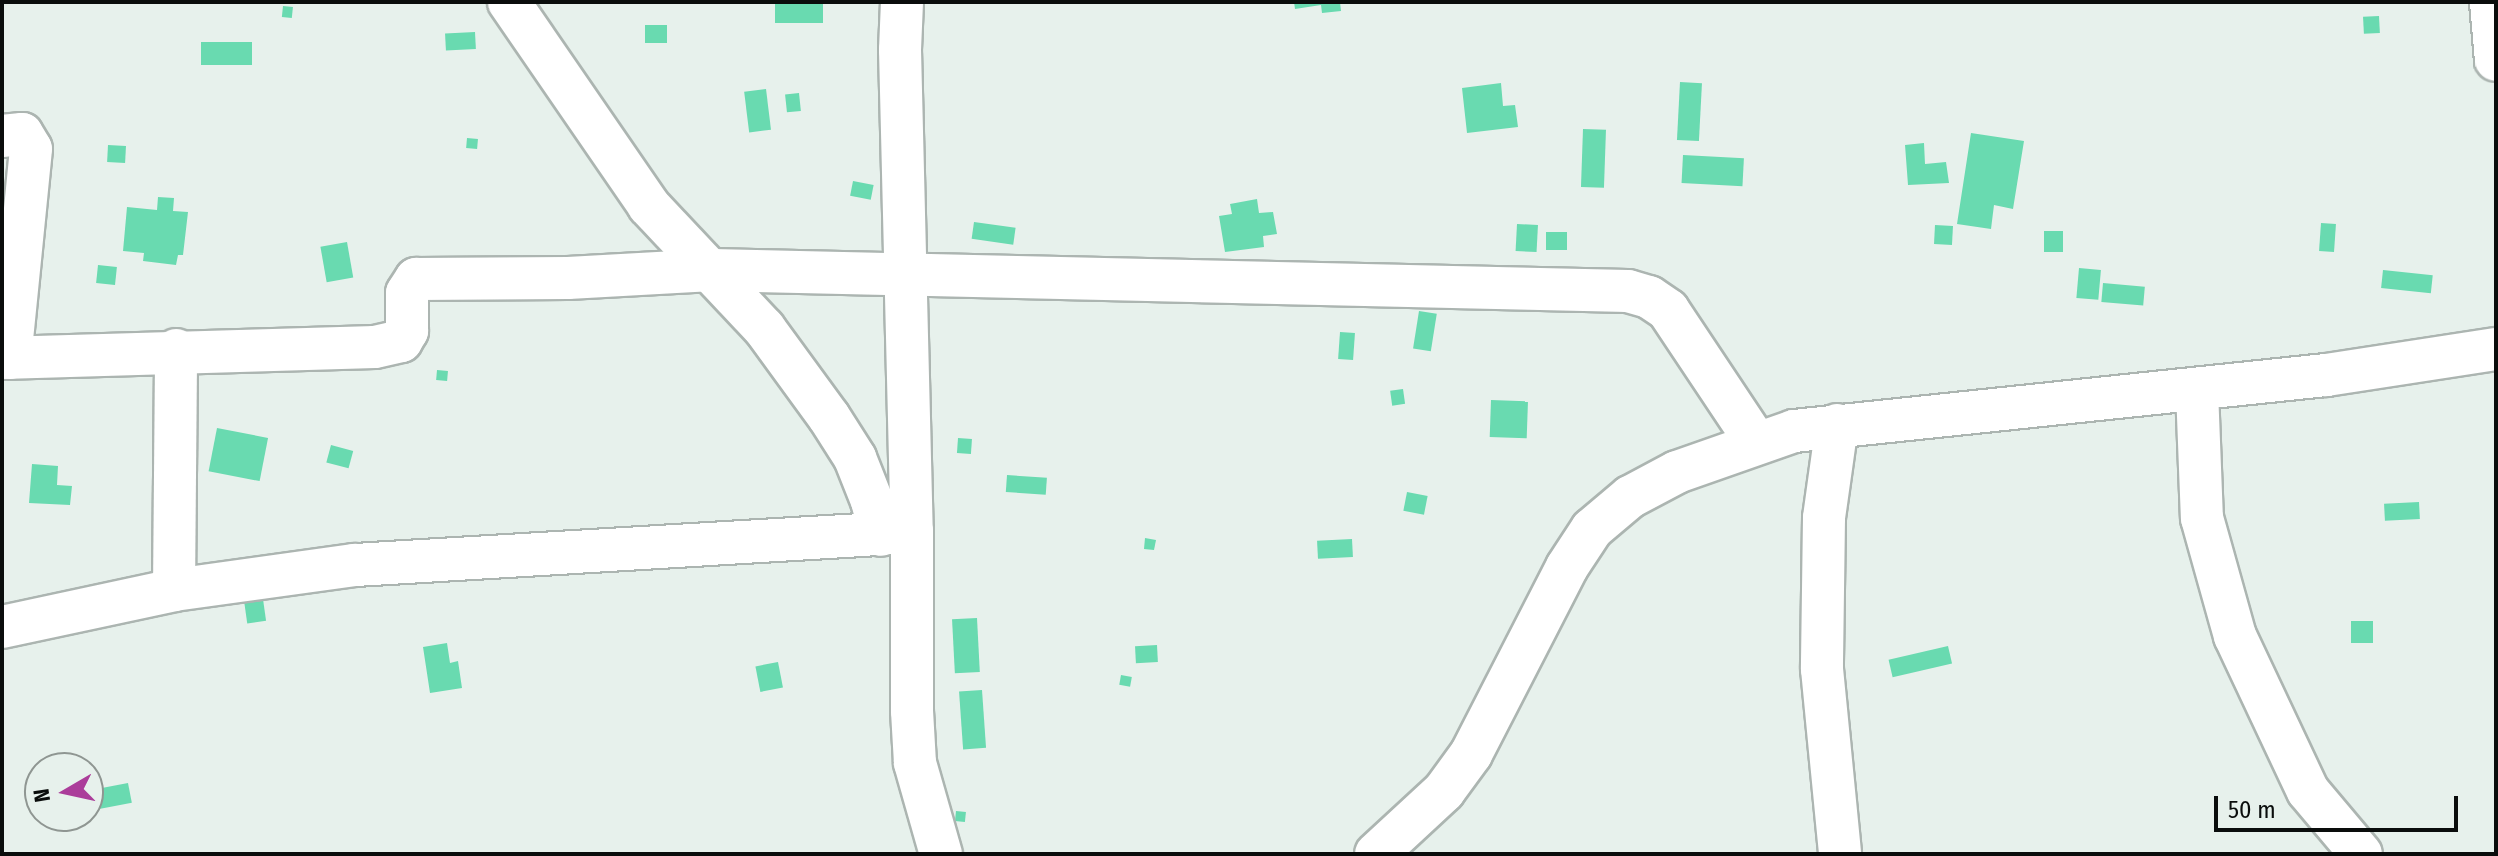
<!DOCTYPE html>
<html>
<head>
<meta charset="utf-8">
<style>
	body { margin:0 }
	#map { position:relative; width:2498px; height:856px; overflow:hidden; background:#e7f1ec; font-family:"Fira Sans Condensed",sans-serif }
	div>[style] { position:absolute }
	.building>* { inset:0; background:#69dab0; transform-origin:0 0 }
	.roads { filter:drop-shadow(2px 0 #acb5b1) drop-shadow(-2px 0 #acb5b1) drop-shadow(0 2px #acb5b1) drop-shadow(0 -2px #acb5b1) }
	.minor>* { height:42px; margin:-21px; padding:0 21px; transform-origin:21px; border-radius:21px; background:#fff }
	span { translate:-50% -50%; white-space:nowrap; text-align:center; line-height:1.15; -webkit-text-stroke:6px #e7f1ec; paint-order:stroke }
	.frame { position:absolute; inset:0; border:4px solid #0a0d0c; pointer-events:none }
	.north { position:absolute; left:24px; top:752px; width:80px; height:80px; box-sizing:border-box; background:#e7f1ec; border:2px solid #8f9692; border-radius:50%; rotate:261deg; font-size:22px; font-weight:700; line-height:32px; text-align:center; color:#0a0d0c }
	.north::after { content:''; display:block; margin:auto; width:28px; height:36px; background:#ab3d9a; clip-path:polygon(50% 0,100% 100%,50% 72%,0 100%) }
	.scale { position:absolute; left:2214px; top:796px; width:244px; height:36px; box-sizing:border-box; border:4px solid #0a0d0c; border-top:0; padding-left:10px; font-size:24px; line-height:28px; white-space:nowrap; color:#0a0d0c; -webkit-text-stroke:6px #e7f1ec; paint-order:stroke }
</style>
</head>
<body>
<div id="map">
	<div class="building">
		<div style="left:775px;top:2px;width:48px;height:21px"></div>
		<div style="clip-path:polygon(1294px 2px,1340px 2px,1341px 11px,1322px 13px,1321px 5px,1295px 9px)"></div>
		<div style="left:283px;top:6px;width:10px;height:11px;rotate:6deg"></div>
		<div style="left:2379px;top:16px;width:17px;height:16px;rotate:87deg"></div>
		<div style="left:645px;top:25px;width:22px;height:18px"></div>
		<div style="left:475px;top:32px;width:17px;height:30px;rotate:87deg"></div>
		<div style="left:201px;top:42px;width:51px;height:23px"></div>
		<div style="left:1680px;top:82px;width:22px;height:58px;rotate:3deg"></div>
		<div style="clip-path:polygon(1501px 83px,1503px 106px,1515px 105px,1518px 127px,1467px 133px,1462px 88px)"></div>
		<div style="left:766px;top:89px;width:41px;height:22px;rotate:83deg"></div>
		<div style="left:799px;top:93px;width:18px;height:14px;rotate:84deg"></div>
		<div style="left:1583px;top:129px;width:23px;height:58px;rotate:2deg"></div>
		<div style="clip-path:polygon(1971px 133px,2024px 141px,2013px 209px,1994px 205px,1991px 229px,1957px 224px)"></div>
		<div style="left:467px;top:138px;width:11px;height:10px;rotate:5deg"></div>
		<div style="clip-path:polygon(1924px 143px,1925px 164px,1946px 162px,1949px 183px,1908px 185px,1905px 145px)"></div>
		<div style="left:108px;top:145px;width:18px;height:17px;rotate:3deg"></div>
		<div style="left:1683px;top:155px;width:61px;height:28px;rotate:3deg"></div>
		<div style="left:853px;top:181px;width:21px;height:15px;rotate:11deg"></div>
		<div style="clip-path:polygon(158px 197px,174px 198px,173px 211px,188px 212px,183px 255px,178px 255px,176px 265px,143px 261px,144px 253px,123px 251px,127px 207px,157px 210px)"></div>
		<div style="clip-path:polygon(1257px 199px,1259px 213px,1273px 212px,1277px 234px,1263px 236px,1264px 247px,1225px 252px,1219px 216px,1232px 214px,1230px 204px)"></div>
		<div style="left:974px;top:222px;width:42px;height:17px;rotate:8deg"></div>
		<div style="left:2321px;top:223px;width:15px;height:28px;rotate:4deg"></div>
		<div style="left:1517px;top:224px;width:21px;height:27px;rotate:3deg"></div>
		<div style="left:1935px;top:225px;width:18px;height:19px;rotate:3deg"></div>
		<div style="left:2044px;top:231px;width:19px;height:21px"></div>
		<div style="left:1546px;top:232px;width:21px;height:18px"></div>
		<div style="left:347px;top:242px;width:36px;height:27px;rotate:80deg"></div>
		<div style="left:98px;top:265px;width:19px;height:18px;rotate:6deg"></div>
		<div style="left:2079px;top:268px;width:22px;height:30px;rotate:5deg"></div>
		<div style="left:2383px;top:270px;width:50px;height:18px;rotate:6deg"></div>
		<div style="left:2103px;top:283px;width:42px;height:19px;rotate:5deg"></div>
		<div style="left:1419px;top:311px;width:18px;height:38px;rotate:9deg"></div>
		<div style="left:1340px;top:332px;width:15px;height:27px;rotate:4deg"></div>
		<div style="left:437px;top:370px;width:11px;height:10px;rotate:5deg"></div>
		<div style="left:1403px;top:389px;width:15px;height:13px;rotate:82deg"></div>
		<div style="left:1491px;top:400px;width:37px;height:37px;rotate:2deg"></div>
		<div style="left:217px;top:428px;width:52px;height:44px;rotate:11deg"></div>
		<div style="left:958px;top:438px;width:14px;height:15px;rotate:4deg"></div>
		<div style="left:331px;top:445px;width:23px;height:18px;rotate:15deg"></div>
		<div style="clip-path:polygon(32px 464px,58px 466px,57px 485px,72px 486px,70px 505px,29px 503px)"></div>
		<div style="left:1007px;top:475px;width:40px;height:17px;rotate:4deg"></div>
		<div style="left:1407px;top:492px;width:21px;height:19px;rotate:11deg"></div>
		<div style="left:2419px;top:502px;width:17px;height:35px;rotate:87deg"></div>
		<div style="clip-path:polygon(1145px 538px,1156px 540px,1154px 550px,1144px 549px)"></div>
		<div style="left:1352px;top:539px;width:18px;height:35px;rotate:87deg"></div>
		<div style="left:263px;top:599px;width:22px;height:19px;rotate:82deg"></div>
		<div style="left:977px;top:618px;width:54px;height:25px;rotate:87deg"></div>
		<div style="left:2373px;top:621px;width:22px;height:22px;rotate:90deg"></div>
		<div style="clip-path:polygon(447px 643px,450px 663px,458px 661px,462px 688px,430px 693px,423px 647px)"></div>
		<div style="left:1157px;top:645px;width:17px;height:22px;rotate:87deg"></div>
		<div style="left:1948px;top:646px;width:18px;height:61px;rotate:77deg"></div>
		<div style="left:778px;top:662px;width:26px;height:23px;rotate:79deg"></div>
		<div style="left:1121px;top:675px;width:11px;height:10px;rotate:10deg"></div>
		<div style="left:982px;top:690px;width:58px;height:23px;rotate:86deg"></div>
		<div style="left:128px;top:783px;width:20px;height:36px;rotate:79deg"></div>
		<div style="left:956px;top:811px;width:10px;height:10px;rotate:6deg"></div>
	</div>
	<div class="roads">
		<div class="minor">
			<div style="left:509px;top:2px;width:247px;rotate:55.5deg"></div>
			<div style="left:649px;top:206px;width:168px;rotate:46.7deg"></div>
			<div style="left:764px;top:328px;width:110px;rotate:53.9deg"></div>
			<div style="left:829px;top:417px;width:49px;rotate:57.6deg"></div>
			<div style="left:855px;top:458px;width:46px;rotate:68.4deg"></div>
			<div style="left:872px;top:501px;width:35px;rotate:75deg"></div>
			<div style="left:902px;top:2px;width:48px;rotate:92.4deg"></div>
			<div style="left:900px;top:50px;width:482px;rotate:88.6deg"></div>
			<div style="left:912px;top:532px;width:179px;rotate:90deg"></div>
			<div style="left:912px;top:711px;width:52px;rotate:86.7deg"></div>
			<div style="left:915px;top:763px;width:95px;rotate:74.1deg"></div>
			<div style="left:2491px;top:2px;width:58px;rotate:85.1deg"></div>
			<div style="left:2px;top:136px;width:20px;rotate:-6deg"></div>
			<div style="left:22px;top:134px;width:17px;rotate:59deg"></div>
			<div style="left:31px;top:149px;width:210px;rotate:95.7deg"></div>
			<div style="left:2px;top:358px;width:373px;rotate:-1.7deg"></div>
			<div style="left:375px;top:347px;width:27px;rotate:-13deg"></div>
			<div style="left:401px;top:341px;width:12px;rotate:-59deg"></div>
			<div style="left:407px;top:331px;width:38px;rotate:-90deg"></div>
			<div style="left:407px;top:293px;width:17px;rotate:-57deg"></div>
			<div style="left:416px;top:279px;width:152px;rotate:-0.4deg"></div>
			<div style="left:568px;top:278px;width:144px;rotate:-3.2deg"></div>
			<div style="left:712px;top:270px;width:916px;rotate:1.31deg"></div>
			<div style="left:1628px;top:291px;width:22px;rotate:16deg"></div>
			<div style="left:1649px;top:297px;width:23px;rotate:34deg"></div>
			<div style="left:1668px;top:310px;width:159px;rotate:56.3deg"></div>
			<div style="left:2197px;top:390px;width:128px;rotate:87.8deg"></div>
			<div style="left:2202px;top:518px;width:123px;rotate:74.4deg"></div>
			<div style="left:2235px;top:636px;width:171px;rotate:64.8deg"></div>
			<div style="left:2308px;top:791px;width:82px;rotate:49.9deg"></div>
			<div style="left:1837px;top:425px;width:94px;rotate:98deg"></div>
			<div style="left:1824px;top:518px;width:151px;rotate:90.8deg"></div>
			<div style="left:1822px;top:669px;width:186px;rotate:84.4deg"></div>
			<div style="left:174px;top:590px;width:240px;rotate:-89.5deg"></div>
			<div style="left:2px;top:627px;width:176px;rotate:-12.1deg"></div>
			<div style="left:174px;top:590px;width:183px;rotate:-7.9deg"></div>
			<div style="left:355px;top:565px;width:558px;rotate:-3.39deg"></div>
			<div style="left:1376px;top:854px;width:93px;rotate:-42.8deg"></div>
			<div style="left:1444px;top:791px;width:46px;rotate:-53.9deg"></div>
			<div style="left:1471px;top:754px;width:210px;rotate:-62.8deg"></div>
			<div style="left:1567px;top:567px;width:45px;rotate:-56.7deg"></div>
			<div style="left:1592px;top:529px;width:50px;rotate:-40.1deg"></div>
			<div style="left:1630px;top:497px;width:53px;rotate:-28deg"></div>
			<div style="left:1677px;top:472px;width:124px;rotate:-19.3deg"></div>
			<div style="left:1794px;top:431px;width:535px;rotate:-6.01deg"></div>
			<div style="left:2326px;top:375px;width:172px;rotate:-8.7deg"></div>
		</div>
	</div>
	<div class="frame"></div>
	<div class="north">N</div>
	<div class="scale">50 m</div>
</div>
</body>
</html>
